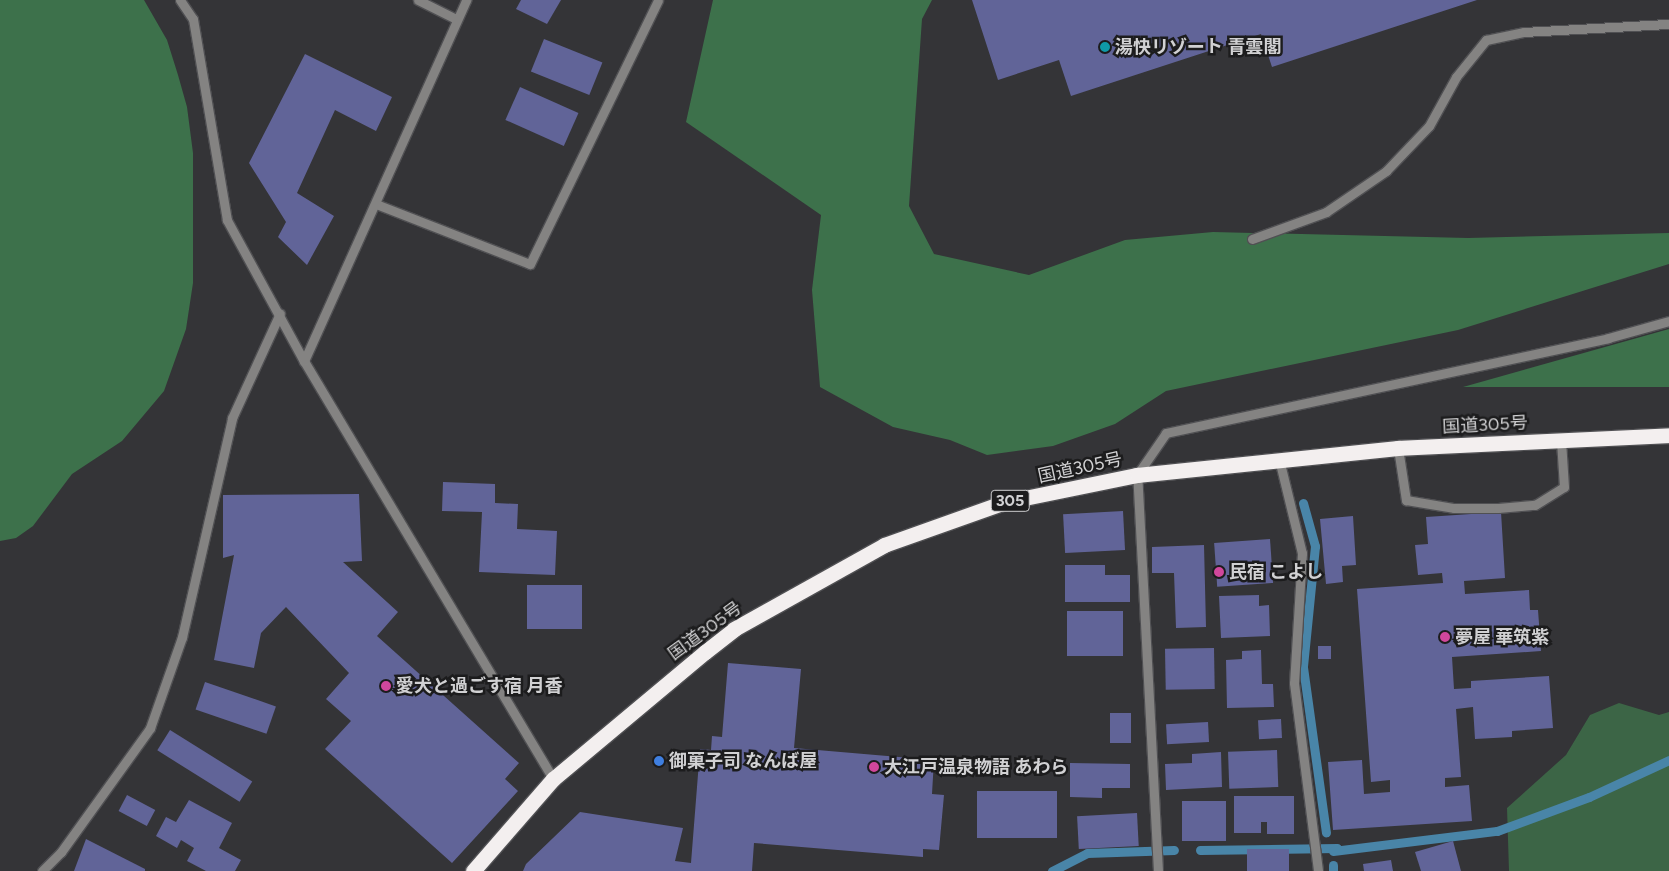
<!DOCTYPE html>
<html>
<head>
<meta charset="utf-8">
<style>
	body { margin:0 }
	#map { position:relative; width:1669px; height:871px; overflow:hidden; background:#343437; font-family:Figtree,"Noto Sans JP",sans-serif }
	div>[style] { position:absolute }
	.green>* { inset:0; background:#3c6546 }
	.forest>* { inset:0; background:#3d714b }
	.stream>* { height:9px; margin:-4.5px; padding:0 4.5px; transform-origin:4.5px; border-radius:4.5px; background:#4985a8 }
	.building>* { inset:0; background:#616498; transform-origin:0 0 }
	.roads { filter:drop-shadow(1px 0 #505053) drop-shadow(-1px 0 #505053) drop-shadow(0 1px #505053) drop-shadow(0 -1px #505053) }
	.minor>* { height:9px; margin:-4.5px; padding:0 4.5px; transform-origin:4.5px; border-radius:4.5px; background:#848382 }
	.highway>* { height:15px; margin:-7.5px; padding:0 7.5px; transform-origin:7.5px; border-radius:7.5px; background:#f3efef }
	.dots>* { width:14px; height:14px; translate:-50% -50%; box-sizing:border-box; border:2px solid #1c1c1d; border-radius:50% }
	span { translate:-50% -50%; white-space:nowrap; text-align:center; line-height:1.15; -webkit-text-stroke:5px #1c1c1d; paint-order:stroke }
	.shield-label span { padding:1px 4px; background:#1c1c1d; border:1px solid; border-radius:4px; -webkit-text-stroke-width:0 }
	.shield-label { font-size:16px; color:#d1d1d3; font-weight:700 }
	.poi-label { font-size:18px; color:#d1d1d3; font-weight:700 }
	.left { translate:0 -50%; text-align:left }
	.street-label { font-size:18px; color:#d1d1d3 }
</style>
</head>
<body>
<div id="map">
	<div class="green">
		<div style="clip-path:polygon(1619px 703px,1659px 715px,1669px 712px,1669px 871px,1509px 871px,1507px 808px,1566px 755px,1590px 715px)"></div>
	</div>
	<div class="forest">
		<div style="clip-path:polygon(0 0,144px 0,167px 40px,178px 75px,187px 107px,193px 153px,193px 283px,186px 329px,164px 391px,122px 441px,72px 474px,33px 526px,16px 538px,0 541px)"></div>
		<div style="clip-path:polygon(713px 0,932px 0,922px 19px,909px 206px,934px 254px,1029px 275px,1125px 240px,1213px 232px,1468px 238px,1669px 233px,1669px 264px,1458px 330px,1166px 391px,1115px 424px,1053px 446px,987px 455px,950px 440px,893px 427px,820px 387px,812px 290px,821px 215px,686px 122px)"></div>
		<div style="clip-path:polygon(1669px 329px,1669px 387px,1463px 387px)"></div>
	</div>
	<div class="stream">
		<div style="left:1303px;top:503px;width:45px;rotate:74.4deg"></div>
		<div style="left:1315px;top:546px;width:122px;rotate:95.7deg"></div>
		<div style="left:1303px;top:667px;width:167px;rotate:82.1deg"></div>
		<div style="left:1200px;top:850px;width:137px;rotate:-0.8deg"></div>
		<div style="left:1333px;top:851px;width:165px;rotate:-7deg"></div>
		<div style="left:1497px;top:831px;width:98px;rotate:-20.3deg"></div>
		<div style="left:1589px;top:797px;width:88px;rotate:-24.8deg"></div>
		<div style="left:1333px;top:865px;width:6px;rotate:90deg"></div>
		<div style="left:1052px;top:871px;width:39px;rotate:-27deg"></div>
		<div style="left:1087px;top:853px;width:87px;rotate:-2deg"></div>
	</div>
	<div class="building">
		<div style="clip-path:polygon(521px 0,561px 0,547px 24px,516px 9px)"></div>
		<div style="clip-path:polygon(972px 0,1477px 0,1272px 67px,1261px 34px,1071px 96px,1059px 60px,998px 80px)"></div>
		<div style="left:544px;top:39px;width:63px;height:35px;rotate:22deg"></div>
		<div style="clip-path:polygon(305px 54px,392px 97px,376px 131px,335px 110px,297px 193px,334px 216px,307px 265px,278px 237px,286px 222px,249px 163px)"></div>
		<div style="left:520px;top:87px;width:64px;height:36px;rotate:24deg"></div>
		<div style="clip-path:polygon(443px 482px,495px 484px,495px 503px,518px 504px,517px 529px,557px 531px,555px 575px,479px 572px,482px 512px,442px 511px)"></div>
		<div style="clip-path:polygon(359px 494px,362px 561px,343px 562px,398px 612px,377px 636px,519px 763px,505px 779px,518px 791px,452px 863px,325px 749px,351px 721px,326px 699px,349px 673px,286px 607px,261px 633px,254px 668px,214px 660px,234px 555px,223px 558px,223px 495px)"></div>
		<div style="left:1123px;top:511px;width:39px;height:60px;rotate:87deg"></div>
		<div style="clip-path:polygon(1501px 512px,1505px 578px,1464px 581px,1465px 594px,1529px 590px,1530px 610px,1538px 610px,1541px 651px,1452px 657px,1454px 689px,1471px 688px,1471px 681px,1549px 676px,1553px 728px,1512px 731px,1512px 737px,1475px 739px,1473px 707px,1456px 709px,1461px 777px,1445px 778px,1445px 787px,1469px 785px,1472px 821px,1333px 830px,1328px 762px,1362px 760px,1364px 794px,1390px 792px,1390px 780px,1371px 782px,1357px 589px,1443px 583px,1442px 573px,1418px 575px,1415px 545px,1428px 544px,1426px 517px)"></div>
		<div style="clip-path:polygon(1353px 516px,1356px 565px,1342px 566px,1343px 582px,1326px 584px,1320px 519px)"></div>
		<div style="left:1270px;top:539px;width:44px;height:56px;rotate:86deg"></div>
		<div style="clip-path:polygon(1204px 545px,1206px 627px,1176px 628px,1174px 573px,1152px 573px,1152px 547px)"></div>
		<div style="clip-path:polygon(1065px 565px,1105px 565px,1105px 575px,1130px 575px,1130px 602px,1065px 602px)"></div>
		<div style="left:527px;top:585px;width:55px;height:44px"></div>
		<div style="clip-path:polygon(1259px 595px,1259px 606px,1269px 605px,1270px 636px,1221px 638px,1219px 596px)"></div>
		<div style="left:1067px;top:611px;width:56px;height:45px"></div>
		<div style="left:1318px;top:646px;width:13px;height:13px"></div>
		<div style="left:1214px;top:648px;width:41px;height:49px;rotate:89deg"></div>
		<div style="clip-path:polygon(1261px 650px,1262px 684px,1273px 684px,1274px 707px,1227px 708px,1226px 660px,1242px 659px,1242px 651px)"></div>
		<div style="clip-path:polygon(728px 663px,801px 669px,794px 748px,934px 760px,932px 794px,944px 795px,939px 850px,923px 849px,923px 857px,754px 843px,752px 871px,523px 871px,526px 864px,580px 812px,683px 828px,675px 861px,691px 863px,700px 749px,711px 750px,712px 736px,722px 737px)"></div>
		<div style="left:205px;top:682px;width:75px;height:29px;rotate:19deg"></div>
		<div style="left:1110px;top:713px;width:21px;height:30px"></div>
		<div style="left:1281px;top:719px;width:19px;height:23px;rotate:87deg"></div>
		<div style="left:1208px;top:722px;width:20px;height:42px;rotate:87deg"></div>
		<div style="left:170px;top:730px;width:97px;height:24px;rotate:32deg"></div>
		<div style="left:1277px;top:750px;width:37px;height:49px;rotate:88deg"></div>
		<div style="clip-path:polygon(1221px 752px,1222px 787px,1166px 790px,1165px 764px,1192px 763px,1192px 754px)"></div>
		<div style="clip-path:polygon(1070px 763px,1130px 764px,1130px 788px,1102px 788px,1102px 798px,1070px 797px)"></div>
		<div style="left:1057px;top:791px;width:47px;height:80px;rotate:90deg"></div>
		<div style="left:127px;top:795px;width:32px;height:18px;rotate:28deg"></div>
		<div style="clip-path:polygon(1234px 796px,1294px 796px,1294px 834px,1267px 834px,1267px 822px,1261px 822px,1261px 833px,1234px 833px)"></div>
		<div style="clip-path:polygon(189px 800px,232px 823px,219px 848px,241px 860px,235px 871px,206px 871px,187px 861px,194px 848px,181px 840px,177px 848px,156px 836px,166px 817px,176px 822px)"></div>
		<div style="left:1182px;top:801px;width:44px;height:40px"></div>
		<div style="left:1137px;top:813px;width:33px;height:60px;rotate:87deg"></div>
		<div style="clip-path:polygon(86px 839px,145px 869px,145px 871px,74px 871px)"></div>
		<div style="clip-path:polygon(1453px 841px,1461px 871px,1421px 871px,1415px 852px)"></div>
		<div style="left:1247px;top:849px;width:42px;height:22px"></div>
		<div style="clip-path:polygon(1391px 860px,1393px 871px,1364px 871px,1363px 864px)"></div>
	</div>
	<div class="roads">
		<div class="minor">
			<div style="left:180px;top:0;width:23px;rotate:56deg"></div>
			<div style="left:193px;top:19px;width:204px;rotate:80.4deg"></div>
			<div style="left:227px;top:220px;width:161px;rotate:61.4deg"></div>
			<div style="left:304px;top:361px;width:487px;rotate:59.2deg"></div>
			<div style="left:418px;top:0;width:42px;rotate:26.6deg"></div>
			<div style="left:376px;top:204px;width:165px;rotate:21.3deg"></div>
			<div style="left:530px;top:264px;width:293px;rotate:-64.1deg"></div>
			<div style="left:1252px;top:239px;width:79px;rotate:-20deg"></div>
			<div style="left:1326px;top:212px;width:73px;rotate:-34.3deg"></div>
			<div style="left:1386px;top:171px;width:62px;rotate:-46.3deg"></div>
			<div style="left:1429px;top:126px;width:56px;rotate:-61.1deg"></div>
			<div style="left:1456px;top:77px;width:48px;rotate:-51deg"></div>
			<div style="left:1486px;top:40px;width:39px;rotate:-12deg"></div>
			<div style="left:1524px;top:32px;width:145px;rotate:-3.2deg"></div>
			<div style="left:304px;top:361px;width:396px;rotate:-65.8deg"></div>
			<div style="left:1398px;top:448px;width:53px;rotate:81.3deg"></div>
			<div style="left:1406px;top:500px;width:49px;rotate:9.5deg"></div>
			<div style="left:1454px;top:508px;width:44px"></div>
			<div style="left:1498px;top:508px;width:37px;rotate:-5deg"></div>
			<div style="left:1535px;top:505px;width:34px;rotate:-32deg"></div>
			<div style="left:1564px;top:487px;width:47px;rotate:-93.7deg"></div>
			<div style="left:1279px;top:459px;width:97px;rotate:76.3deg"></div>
			<div style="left:1302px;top:553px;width:130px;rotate:93.5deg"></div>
			<div style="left:1294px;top:683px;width:190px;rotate:82.7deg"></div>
			<div style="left:42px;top:871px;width:27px;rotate:-45deg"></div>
			<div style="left:61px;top:852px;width:153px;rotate:-54.3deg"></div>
			<div style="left:150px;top:728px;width:96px;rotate:-70.6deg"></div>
			<div style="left:182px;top:637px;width:225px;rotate:-77.1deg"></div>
			<div style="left:232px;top:418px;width:115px;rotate:-65.4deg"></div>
			<div style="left:1158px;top:871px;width:397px;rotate:-93deg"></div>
			<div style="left:1137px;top:475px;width:51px;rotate:-55.4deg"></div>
			<div style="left:1166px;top:433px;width:452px;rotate:-12.1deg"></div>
			<div style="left:1608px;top:338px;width:63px;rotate:-15.6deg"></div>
		</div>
		<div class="highway">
			<div style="left:473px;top:871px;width:122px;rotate:-49deg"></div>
			<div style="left:553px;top:779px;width:198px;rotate:-39.9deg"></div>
			<div style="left:705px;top:652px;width:37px;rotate:-38deg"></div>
			<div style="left:734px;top:629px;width:172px;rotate:-29.2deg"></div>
			<div style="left:884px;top:545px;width:128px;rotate:-19.6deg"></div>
			<div style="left:1005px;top:502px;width:135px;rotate:-11.6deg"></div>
			<div style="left:1137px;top:475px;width:262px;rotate:-5.9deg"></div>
			<div style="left:1398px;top:448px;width:271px;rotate:-2.7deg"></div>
		</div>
	</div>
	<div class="dots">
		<div style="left:1105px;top:47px;background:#0f9aa8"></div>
		<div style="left:1219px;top:572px;background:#d1479c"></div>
		<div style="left:1445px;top:637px;background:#d1479c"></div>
		<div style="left:386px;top:686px;background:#d1479c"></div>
		<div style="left:659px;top:761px;background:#3f7fe0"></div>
		<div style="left:874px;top:767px;background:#d1479c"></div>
	</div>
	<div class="shield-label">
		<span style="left:1010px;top:501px">305</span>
	</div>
	<div class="poi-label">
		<span class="left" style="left:1115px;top:47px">湯快リゾート 青雲閣</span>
		<span class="left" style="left:1229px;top:572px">民宿 こよし</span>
		<span class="left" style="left:1455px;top:637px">夢屋 華筑紫</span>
		<span class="left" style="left:396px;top:686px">愛犬と過ごす宿 月香</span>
		<span class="left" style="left:669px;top:761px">御菓子司 なんば屋</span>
		<span class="left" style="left:884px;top:767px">大江戸温泉物語 あわら</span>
	</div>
	<div class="street-label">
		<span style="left:1485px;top:425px;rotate:-3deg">国道305号</span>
		<span style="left:1080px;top:468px;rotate:-12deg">国道305号</span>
		<span style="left:705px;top:631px;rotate:-36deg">国道305号</span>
	</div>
</div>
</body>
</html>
